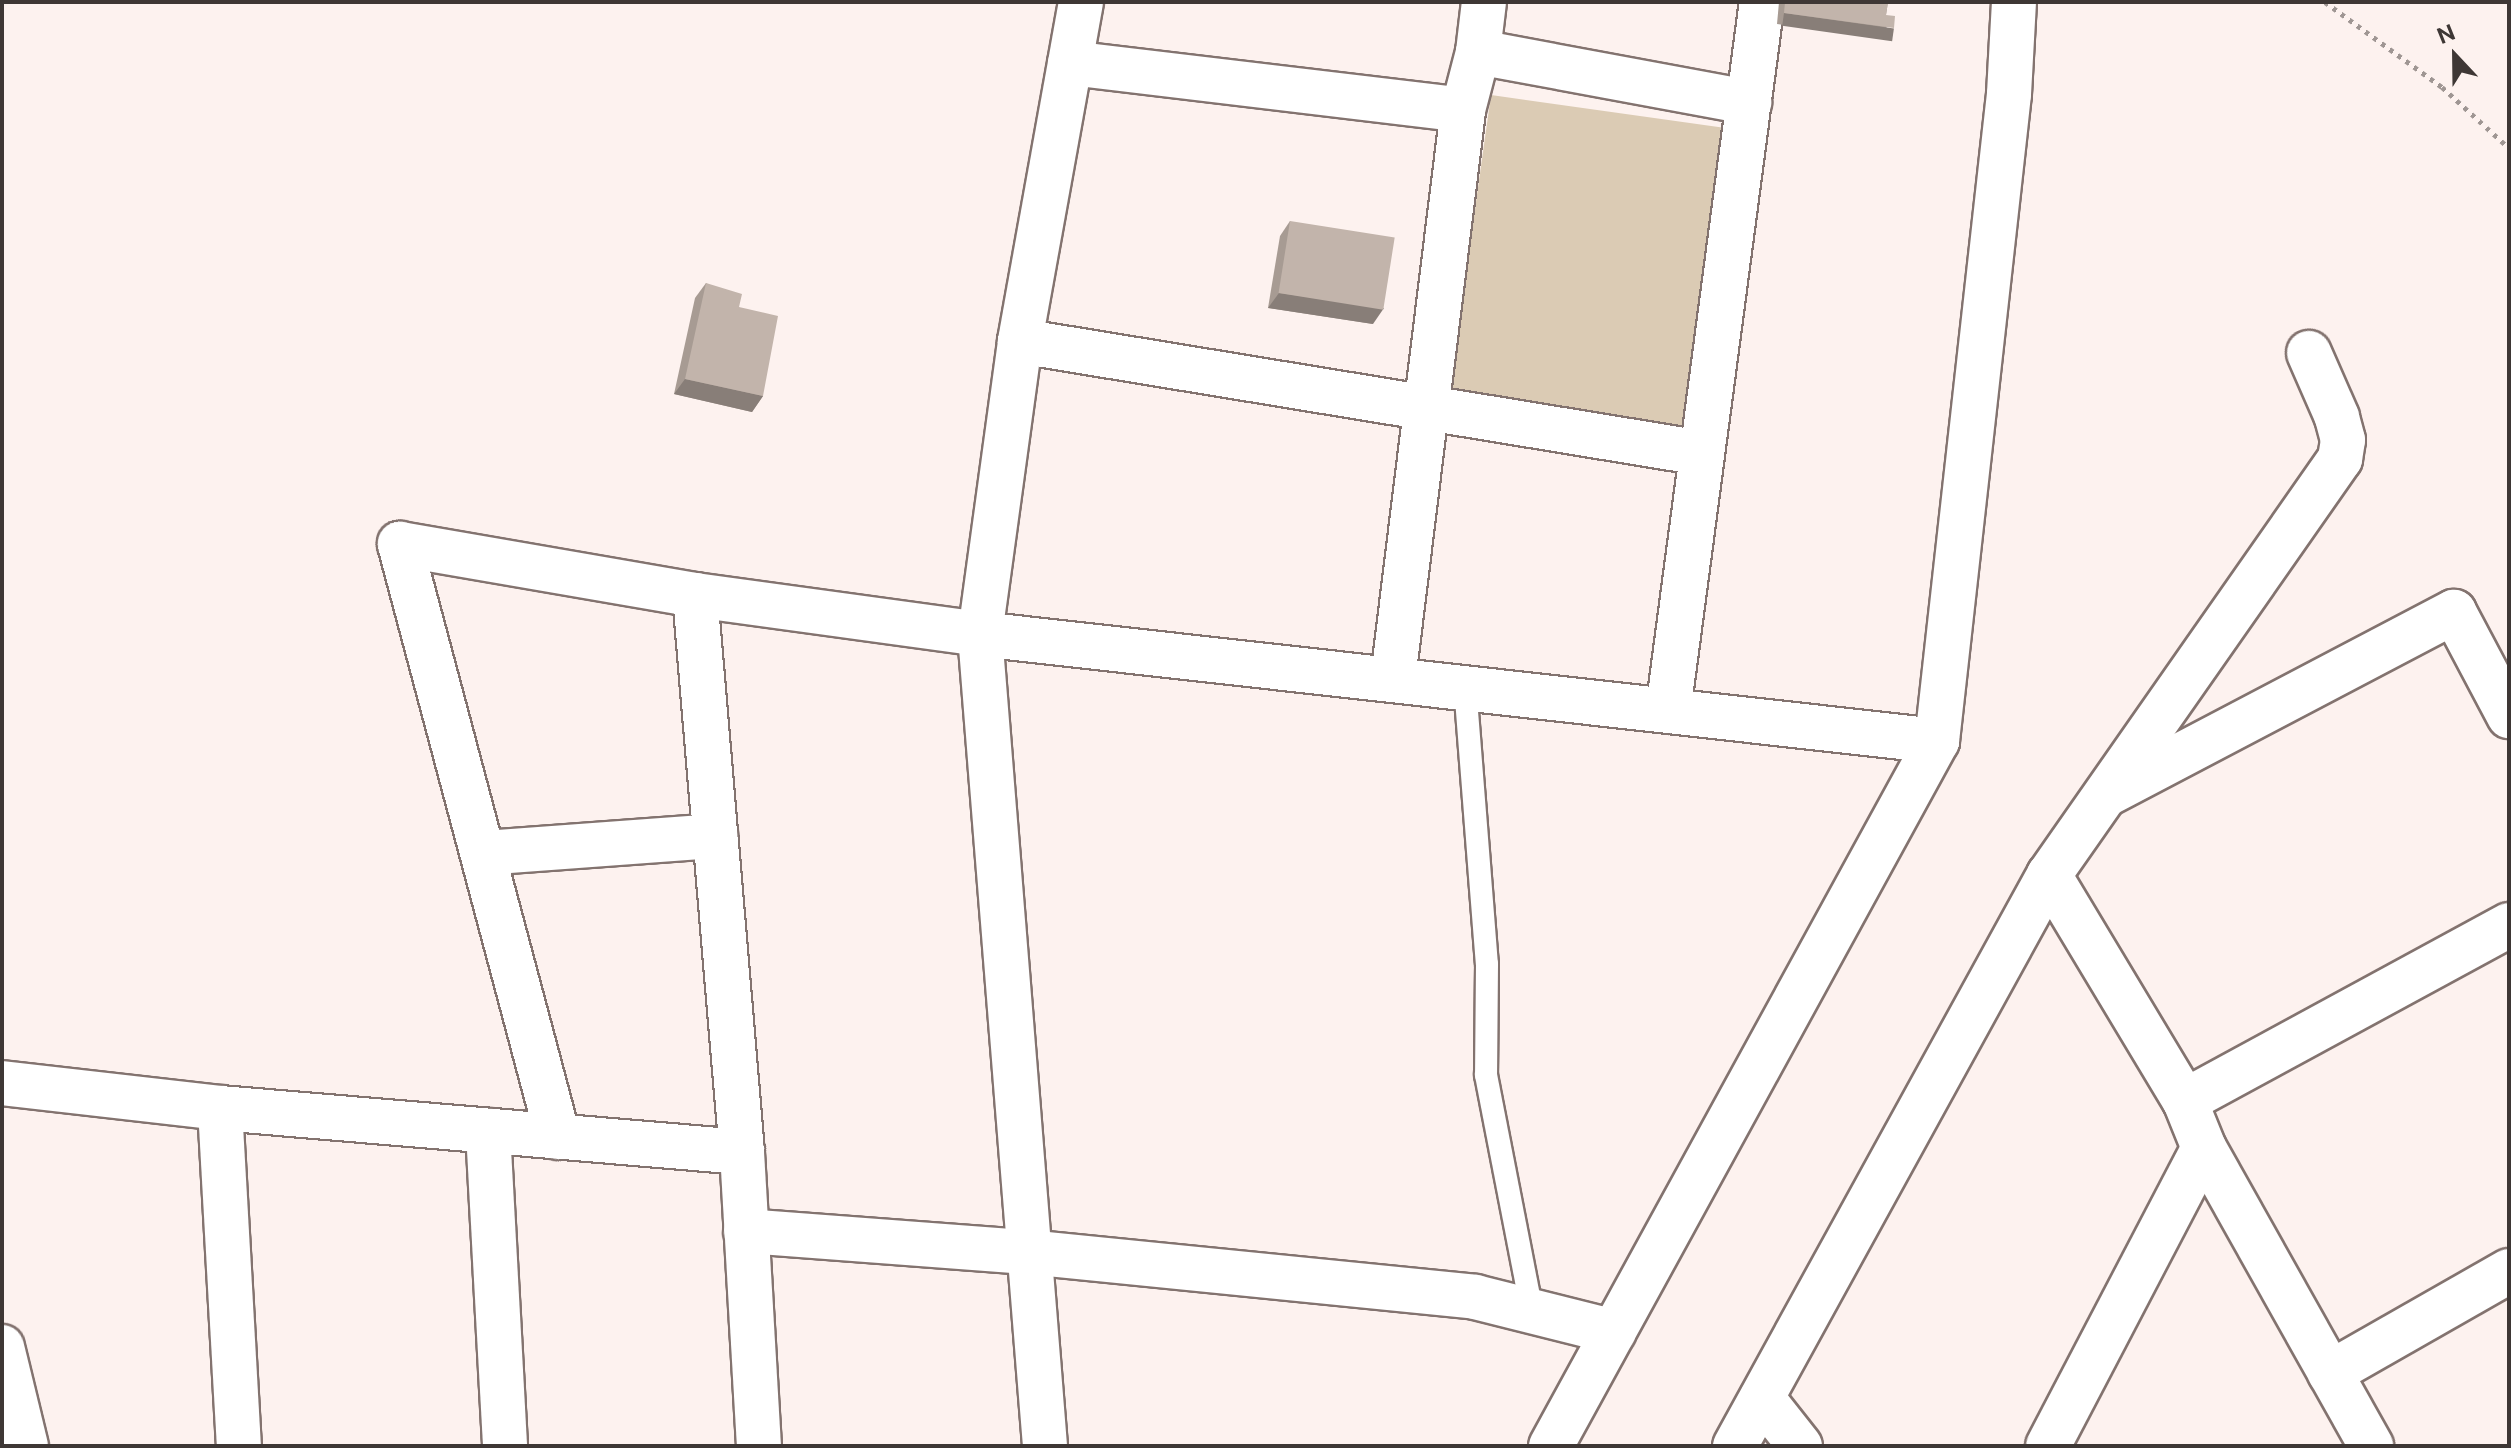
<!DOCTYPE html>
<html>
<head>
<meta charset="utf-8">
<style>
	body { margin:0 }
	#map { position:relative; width:2511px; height:1448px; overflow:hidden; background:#fdf2ef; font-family:"Public Sans",sans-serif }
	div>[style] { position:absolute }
	.green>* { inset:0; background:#dbcbb4; transform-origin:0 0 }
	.path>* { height:5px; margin-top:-2.5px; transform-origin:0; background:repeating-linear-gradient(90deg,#9f9693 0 4px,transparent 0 10px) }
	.roads { filter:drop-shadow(2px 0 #83736f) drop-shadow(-2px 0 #83736f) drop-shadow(0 2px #83736f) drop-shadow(0 -2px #83736f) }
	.lane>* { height:22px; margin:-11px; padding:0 11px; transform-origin:11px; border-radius:11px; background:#fff }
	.street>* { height:44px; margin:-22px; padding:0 22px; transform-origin:22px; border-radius:22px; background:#fff }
	.wall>* { inset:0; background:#a79b93 }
	.shaded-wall>* { inset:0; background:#887e78; transform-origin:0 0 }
	.building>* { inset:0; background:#c2b4ab; transform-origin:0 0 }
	span { translate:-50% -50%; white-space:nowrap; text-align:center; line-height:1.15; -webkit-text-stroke:8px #fdf2ef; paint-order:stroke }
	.frame { position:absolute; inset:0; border:4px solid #3e3735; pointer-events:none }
	.north { position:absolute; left:2415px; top:16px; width:80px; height:80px; -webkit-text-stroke:6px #fdf2ef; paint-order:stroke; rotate:338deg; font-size:22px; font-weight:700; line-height:32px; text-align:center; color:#3e3735 }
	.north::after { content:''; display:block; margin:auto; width:28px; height:36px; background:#3e3735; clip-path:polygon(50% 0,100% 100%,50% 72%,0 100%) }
</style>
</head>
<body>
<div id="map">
	<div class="green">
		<div style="left:1491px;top:95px;width:235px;height:307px;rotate:8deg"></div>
	</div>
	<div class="path">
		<div style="left:2325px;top:2px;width:145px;rotate:36deg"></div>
		<div style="left:2442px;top:87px;width:91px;rotate:42.3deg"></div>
	</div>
	<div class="roads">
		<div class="lane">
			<div style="left:1465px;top:686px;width:279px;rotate:85.5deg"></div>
			<div style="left:1487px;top:964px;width:111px;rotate:90.5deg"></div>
			<div style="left:1486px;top:1075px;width:241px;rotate:79deg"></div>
		</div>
		<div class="street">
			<div style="left:1478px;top:52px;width:276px;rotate:10.5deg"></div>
			<div style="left:1070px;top:63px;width:396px;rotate:6.8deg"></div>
			<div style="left:1020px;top:341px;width:691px;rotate:9.33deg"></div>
			<div style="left:695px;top:595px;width:559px;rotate:85.18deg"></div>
			<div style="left:742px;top:1152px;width:294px;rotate:86.7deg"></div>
			<div style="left:1393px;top:678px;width:572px;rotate:-82.97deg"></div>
			<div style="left:1463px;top:110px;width:60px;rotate:-75.5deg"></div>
			<div style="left:1478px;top:52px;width:50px;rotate:-83.2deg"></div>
			<div style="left:1668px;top:711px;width:715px;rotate:-82.45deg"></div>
			<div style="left:2107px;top:794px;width:392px;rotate:-27.7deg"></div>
			<div style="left:2454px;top:612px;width:118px;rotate:62.1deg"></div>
			<div style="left:483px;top:853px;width:233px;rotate:-4.2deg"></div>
			<div style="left:2049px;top:875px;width:264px;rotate:59deg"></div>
			<div style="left:2185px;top:1101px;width:51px;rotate:68deg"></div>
			<div style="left:2204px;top:1148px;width:342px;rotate:60.7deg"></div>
			<div style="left:2px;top:1083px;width:219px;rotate:6.5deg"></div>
			<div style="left:220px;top:1108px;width:524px;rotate:4.82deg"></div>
			<div style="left:2185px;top:1101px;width:369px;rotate:-28.5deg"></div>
			<div style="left:220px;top:1108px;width:339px;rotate:86.8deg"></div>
			<div style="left:488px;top:1131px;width:315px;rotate:86.9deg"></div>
			<div style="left:558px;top:1137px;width:614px;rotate:-104.92deg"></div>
			<div style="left:400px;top:544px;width:299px;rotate:9.8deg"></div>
			<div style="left:695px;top:595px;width:288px;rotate:7.8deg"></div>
			<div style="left:980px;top:634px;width:963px;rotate:6.38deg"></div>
			<div style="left:746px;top:1231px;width:283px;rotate:4.3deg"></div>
			<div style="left:1028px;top:1252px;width:449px;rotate:5.7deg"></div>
			<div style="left:1475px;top:1297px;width:143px;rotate:14.1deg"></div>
			<div style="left:2px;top:1347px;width:102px;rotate:76.4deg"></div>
			<div style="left:2330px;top:1373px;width:206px;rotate:-29.7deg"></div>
			<div style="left:1762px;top:1398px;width:61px;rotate:51.6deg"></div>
			<div style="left:1045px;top:1446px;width:815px;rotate:-94.58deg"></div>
			<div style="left:980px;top:634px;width:296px;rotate:-82.2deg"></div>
			<div style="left:1020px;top:341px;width:344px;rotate:-79.8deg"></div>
			<div style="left:1551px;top:1446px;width:804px;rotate:-61.3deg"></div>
			<div style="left:1937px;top:741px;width:651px;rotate:-83.65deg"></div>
			<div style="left:2009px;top:94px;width:92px;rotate:-86.9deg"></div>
			<div style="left:1735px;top:1446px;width:652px;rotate:-61.19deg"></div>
			<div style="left:2049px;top:875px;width:508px;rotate:-55.03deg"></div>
			<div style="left:2340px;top:459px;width:19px;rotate:-81deg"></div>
			<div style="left:2343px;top:440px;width:24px;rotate:-105deg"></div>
			<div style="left:2337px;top:417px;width:70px;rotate:-113.6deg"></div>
			<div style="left:2048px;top:1446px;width:336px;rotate:-62.4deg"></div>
		</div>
	</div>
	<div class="wall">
		<div style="clip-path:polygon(1779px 2px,1888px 2px,1886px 15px,1887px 39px,1777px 24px)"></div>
		<div style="clip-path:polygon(1290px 221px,1373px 324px,1268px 308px,1280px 236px)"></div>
		<div style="clip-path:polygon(706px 283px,739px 307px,763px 396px,752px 412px,674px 394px,695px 298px)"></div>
	</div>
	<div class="shaded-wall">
		<div style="left:1784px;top:13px;width:111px;height:13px;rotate:8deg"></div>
		<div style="clip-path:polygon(1279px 293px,1384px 308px,1373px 324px,1268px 308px)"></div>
		<div style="clip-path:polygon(685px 379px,763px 396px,752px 412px,674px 394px)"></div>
	</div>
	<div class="building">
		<div style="clip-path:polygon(1785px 2px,1888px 2px,1886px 15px,1895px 16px,1894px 28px,1784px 13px)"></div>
		<div style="left:1290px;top:221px;width:106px;height:73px;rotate:9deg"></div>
		<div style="clip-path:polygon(706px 283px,742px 294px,739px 307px,778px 316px,763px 396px,685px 379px)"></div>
	</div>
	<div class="frame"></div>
	<div class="north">N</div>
</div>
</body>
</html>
